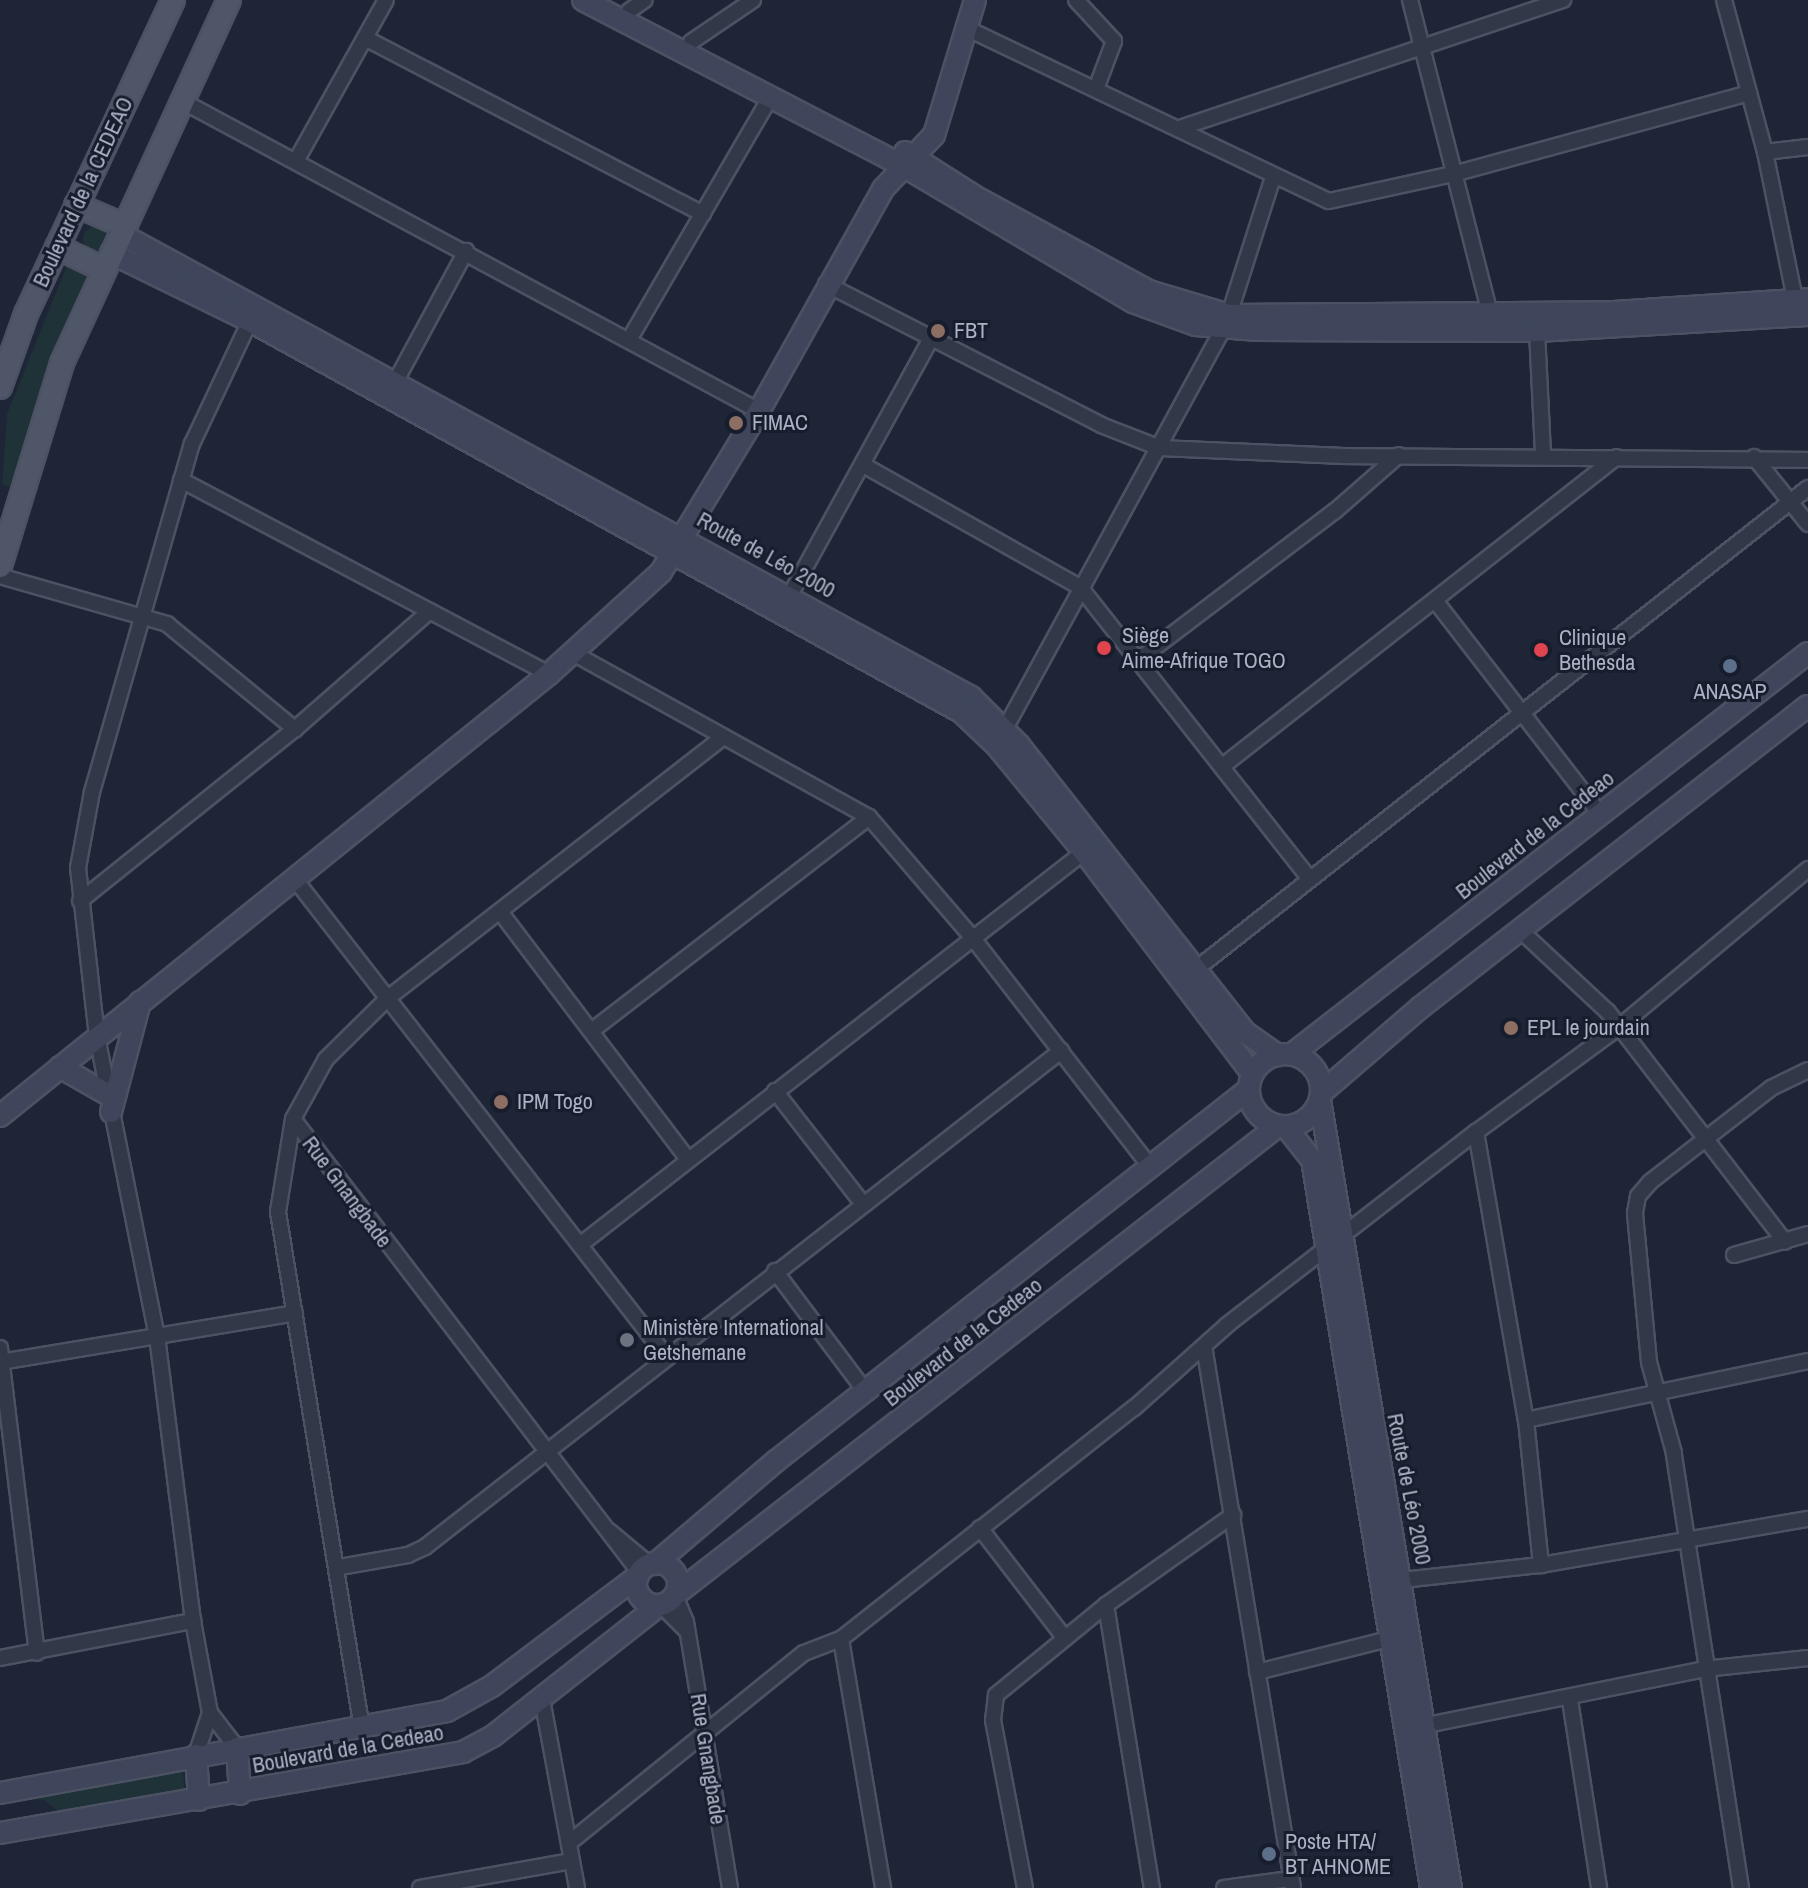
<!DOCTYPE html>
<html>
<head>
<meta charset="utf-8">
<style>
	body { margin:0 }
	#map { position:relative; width:1808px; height:1888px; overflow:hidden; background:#1e2537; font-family:"Archivo Narrow",sans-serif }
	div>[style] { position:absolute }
	.green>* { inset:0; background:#1f3238 }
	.round { border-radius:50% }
	.roads { filter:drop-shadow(2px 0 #4c5263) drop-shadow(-2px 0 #4c5263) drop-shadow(0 2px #4c5263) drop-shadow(0 -2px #4c5263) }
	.street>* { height:14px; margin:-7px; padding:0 7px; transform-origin:7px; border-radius:7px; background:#313847 }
	.secondary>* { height:20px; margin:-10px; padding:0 10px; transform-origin:10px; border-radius:10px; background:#3f465b }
	.secondary>.ring { margin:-10px; padding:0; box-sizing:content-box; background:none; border:20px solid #3f465b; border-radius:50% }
	.primary>* { height:22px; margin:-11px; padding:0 11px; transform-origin:11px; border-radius:11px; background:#4f5668 }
	.dots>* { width:22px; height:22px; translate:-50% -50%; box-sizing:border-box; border:4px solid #171d2c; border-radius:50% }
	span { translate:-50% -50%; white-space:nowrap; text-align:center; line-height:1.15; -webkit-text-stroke:6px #171d2c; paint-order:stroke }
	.street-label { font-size:22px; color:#abb2c5 }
	.poi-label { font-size:22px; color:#abb2c5 }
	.left { translate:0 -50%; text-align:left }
</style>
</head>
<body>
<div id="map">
	<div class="green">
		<div class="round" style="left:83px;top:227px;width:24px;height:24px"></div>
		<div style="clip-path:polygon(68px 263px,94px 274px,13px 488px,2px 485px,7px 414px)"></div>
		<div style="clip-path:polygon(183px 1772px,185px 1791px,60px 1813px,44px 1800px,33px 1799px)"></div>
	</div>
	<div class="roads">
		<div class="street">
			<div style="left:1076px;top:0;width:56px;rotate:47.2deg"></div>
			<div style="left:1114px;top:41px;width:51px;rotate:110.6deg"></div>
			<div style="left:1410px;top:0;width:331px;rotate:75.7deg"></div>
			<div style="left:1724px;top:0;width:157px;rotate:74.9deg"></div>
			<div style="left:1765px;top:152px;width:151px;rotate:78.5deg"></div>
			<div style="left:629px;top:11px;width:19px;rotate:-35deg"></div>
			<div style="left:966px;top:28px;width:402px;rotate:25.5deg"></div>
			<div style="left:1329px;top:201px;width:131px;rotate:-12.3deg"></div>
			<div style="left:1457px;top:173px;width:303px;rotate:-15.3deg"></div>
			<div style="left:365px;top:38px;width:381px;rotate:27.5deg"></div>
			<div style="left:691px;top:42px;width:75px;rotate:-34.1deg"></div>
			<div style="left:182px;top:101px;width:655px;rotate:28.25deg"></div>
			<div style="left:1180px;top:128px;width:404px;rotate:-18.5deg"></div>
			<div style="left:1765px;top:152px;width:43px;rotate:-6.6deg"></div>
			<div style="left:296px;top:161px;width:184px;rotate:-60.8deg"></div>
			<div style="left:826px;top:284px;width:309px;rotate:27.1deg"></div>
			<div style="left:1101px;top:425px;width:63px;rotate:21.3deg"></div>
			<div style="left:1160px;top:448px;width:184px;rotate:2.5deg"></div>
			<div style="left:1344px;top:456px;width:464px;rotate:0.5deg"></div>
			<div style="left:1229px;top:315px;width:145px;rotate:-72.3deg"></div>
			<div style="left:1537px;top:331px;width:124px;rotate:87.2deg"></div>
			<div style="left:629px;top:340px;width:280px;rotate:-59.8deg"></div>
			<div style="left:392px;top:388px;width:156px;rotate:-61.6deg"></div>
			<div style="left:1754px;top:457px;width:86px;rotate:51.1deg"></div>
			<div style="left:865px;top:466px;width:247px;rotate:29.4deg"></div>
			<div style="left:1080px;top:587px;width:369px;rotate:51.8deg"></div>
			<div style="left:181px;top:480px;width:416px;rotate:27.8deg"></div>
			<div style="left:0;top:576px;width:174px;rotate:16deg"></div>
			<div style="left:167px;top:624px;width:166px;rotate:39.4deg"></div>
			<div style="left:790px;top:595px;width:292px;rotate:-61.2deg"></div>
			<div style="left:1437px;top:603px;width:268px;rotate:52.3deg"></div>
			<div style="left:573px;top:653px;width:338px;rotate:29deg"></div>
			<div style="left:869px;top:817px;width:158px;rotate:49.4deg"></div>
			<div style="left:972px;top:937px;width:292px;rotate:52.2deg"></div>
			<div style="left:1141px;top:658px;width:243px;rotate:-37.2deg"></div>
			<div style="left:1335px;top:511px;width:85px;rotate:-41.2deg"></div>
			<div style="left:1001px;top:736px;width:464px;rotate:-61.4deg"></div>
			<div style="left:1224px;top:765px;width:499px;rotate:-38.1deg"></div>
			<div style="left:1808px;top:869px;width:246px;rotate:140.1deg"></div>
			<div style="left:1619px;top:1027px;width:177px;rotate:143.7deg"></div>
			<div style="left:1476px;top:1132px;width:292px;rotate:80.2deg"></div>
			<div style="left:1526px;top:1420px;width:288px;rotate:-11.8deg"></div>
			<div style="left:294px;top:878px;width:606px;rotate:52.11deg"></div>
			<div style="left:80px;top:901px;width:275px;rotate:-38.7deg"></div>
			<div style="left:295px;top:729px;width:179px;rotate:-41.2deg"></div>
			<div style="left:501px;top:913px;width:309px;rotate:52.8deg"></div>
			<div style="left:1521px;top:931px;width:119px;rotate:43deg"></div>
			<div style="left:1608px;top:1012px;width:290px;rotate:52.4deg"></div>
			<div style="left:1195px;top:970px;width:780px;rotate:-38.18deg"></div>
			<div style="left:594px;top:1029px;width:347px;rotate:-37.6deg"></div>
			<div style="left:775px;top:1091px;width:143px;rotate:52.1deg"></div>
			<div style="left:293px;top:1119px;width:94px;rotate:99.2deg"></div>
			<div style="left:278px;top:1212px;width:524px;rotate:80.77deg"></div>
			<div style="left:580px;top:1245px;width:646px;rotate:-37.95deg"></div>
			<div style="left:1734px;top:1255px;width:77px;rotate:-15.8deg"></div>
			<div style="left:775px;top:1271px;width:150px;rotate:53.1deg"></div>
			<div style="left:1204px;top:1346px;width:549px;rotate:80.67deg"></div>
			<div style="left:0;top:1348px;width:307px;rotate:83.1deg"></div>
			<div style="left:0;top:1362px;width:299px;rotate:-9.4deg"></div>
			<div style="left:1526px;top:1420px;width:146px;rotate:84.1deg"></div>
			<div style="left:980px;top:1528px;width:138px;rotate:52.4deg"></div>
			<div style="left:609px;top:1531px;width:53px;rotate:39.7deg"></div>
			<div style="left:340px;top:1567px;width:69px;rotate:-10deg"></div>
			<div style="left:408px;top:1555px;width:19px;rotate:-25deg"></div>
			<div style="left:425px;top:1547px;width:807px;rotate:-37.95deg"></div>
			<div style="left:640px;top:1573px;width:571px;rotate:-127.39deg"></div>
			<div style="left:293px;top:1119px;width:68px;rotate:-61.2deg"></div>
			<div style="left:326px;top:1059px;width:87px;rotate:-44.5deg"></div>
			<div style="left:388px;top:998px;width:423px;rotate:-37.9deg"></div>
			<div style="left:1402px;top:1580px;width:140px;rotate:-6.2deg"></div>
			<div style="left:1541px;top:1565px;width:271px;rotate:-9.8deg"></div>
			<div style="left:675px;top:1596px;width:28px;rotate:67deg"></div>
			<div style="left:686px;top:1622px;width:270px;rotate:80.6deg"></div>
			<div style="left:661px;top:1605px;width:35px;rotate:45deg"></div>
			<div style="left:1106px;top:1605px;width:287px;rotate:80.8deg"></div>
			<div style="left:841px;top:1639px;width:253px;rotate:80.4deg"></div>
			<div style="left:0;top:1658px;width:197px;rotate:-10.9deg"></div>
			<div style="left:1257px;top:1672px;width:139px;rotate:-14.1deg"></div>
			<div style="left:542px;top:1699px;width:192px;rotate:79.5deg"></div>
			<div style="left:1570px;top:1700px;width:190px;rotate:81.2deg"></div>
			<div style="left:1422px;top:1726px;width:288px;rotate:-11.4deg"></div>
			<div style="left:1704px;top:1669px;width:105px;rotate:-6deg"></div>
			<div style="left:237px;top:1748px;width:44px;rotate:-127.6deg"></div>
			<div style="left:210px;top:1713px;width:94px;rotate:-100.5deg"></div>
			<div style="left:193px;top:1621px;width:286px;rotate:-97.2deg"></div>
			<div style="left:157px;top:1337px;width:306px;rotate:-101.3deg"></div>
			<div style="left:97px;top:1037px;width:170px;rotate:-96.4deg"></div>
			<div style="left:78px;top:868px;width:77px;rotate:-79.6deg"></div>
			<div style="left:92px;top:792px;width:362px;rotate:-74deg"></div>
			<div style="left:192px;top:444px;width:136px;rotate:-64.8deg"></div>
			<div style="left:196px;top:1755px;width:44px;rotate:-71.6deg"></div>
			<div style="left:569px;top:1843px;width:302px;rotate:-39deg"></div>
			<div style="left:804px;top:1653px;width:40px;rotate:-21deg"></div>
			<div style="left:841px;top:1639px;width:373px;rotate:-38.3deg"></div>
			<div style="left:1134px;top:1408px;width:125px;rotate:-41.7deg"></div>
			<div style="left:1227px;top:1325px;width:315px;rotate:-37.8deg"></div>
			<div style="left:420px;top:1888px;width:154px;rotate:-10.1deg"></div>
			<div style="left:1025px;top:1888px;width:171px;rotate:-100.8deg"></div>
			<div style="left:993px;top:1720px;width:25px;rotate:-83deg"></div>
			<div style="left:996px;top:1695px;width:142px;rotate:-39.3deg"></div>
			<div style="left:1106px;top:1605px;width:156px;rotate:-35.3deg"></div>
			<div style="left:1224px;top:1888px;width:67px;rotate:-7.8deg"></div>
			<div style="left:1741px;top:1888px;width:440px;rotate:-98.8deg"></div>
			<div style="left:1674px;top:1453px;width:94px;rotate:-105.4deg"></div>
			<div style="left:1649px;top:1362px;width:150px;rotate:-95.4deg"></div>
			<div style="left:1635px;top:1213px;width:17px;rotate:-80deg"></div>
			<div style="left:1638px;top:1196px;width:18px;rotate:-49deg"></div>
			<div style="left:1650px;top:1182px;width:153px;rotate:-37.8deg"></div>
			<div style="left:1771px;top:1088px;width:41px;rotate:-25.9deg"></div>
		</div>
		<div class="secondary">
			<div style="left:583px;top:0;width:360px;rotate:27.4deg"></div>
			<div style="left:903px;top:166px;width:267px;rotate:30.6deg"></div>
			<div style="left:1133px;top:302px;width:67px;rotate:20.1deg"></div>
			<div style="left:1196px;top:325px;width:61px;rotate:4.7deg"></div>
			<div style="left:1257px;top:330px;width:280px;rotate:0.2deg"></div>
			<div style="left:1537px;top:331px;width:271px;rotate:-3.4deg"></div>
			<div style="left:905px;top:152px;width:82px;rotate:32.5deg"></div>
			<div style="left:974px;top:196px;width:199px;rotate:28.5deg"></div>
			<div style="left:1149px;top:291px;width:84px;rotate:16.7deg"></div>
			<div style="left:1229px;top:315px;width:385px;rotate:-0.4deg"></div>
			<div style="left:1614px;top:312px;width:194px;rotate:-3.8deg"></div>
			<div style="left:119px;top:233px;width:970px;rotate:28.57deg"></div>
			<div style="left:971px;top:697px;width:68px;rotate:45deg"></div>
			<div style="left:1019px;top:745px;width:367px;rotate:51.8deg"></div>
			<div style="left:1246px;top:1033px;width:39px;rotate:35deg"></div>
			<div style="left:111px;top:253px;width:155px;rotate:26.1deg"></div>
			<div style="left:250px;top:321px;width:811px;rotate:28.81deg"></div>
			<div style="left:961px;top:712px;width:48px;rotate:43.3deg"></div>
			<div style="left:996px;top:745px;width:139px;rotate:50.6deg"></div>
			<div style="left:1084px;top:852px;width:278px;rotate:52.8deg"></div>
			<div class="ring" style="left:1249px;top:1054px;width:52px;height:52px"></div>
			<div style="left:1291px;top:1055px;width:655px;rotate:-37.87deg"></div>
			<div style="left:60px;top:1067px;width:54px;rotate:29.9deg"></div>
			<div style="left:1321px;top:1093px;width:132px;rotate:-40.7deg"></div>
			<div style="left:1421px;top:1007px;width:490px;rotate:-37.9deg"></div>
			<div style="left:1320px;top:1100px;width:799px;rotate:80.56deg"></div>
			<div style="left:111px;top:1112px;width:114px;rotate:-75.2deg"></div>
			<div style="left:0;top:1116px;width:705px;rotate:-38.84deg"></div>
			<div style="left:549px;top:674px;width:151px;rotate:-42.3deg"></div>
			<div style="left:661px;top:572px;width:188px;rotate:-58.7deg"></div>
			<div style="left:759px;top:411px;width:254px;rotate:-60.8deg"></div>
			<div style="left:883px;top:189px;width:74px;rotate:-46.6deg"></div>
			<div style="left:934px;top:135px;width:141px;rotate:-73.1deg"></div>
			<div style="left:1286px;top:1127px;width:42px;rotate:51.8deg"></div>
			<div style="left:1312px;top:1160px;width:738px;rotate:80.72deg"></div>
			<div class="ring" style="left:636px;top:1563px;width:22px;height:22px"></div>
			<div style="left:655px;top:1564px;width:159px;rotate:-40.4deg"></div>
			<div style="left:776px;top:1461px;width:600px;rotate:-38.17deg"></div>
			<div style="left:676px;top:1594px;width:763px;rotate:-37.86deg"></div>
			<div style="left:237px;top:1748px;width:46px;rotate:86.3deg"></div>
			<div style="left:196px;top:1755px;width:45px;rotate:86.2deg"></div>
			<div style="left:0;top:1793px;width:454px;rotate:-10.4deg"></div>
			<div style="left:447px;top:1711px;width:51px;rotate:-29.1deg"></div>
			<div style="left:492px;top:1686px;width:183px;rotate:-37deg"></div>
			<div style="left:0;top:1833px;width:470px;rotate:-9.9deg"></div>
			<div style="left:463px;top:1752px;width:34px;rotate:-28deg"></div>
			<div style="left:493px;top:1736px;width:210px;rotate:-38.2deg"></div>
		</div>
		<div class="primary">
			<div style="left:76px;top:205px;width:51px;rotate:23.1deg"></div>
			<div style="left:57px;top:247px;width:51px;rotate:25.6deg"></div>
			<div style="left:0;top:387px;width:77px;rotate:-70.4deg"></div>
			<div style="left:26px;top:314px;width:347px;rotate:-64.9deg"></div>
			<div style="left:0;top:566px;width:212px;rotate:-73deg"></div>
			<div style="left:62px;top:363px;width:400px;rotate:-65.3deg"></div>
		</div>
	</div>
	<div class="dots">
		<div style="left:938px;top:331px;background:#8d6e63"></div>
		<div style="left:736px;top:423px;background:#8d6e63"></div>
		<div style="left:1104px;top:648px;background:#e0444e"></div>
		<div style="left:1541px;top:650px;background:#e0444e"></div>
		<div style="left:1730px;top:666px;background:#5c6f8a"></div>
		<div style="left:1511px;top:1028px;background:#8d6e63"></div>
		<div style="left:501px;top:1102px;background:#8d6e63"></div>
		<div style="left:627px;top:1340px;background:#6b7280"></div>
		<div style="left:1269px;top:1854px;background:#5c6f8a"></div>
	</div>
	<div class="street-label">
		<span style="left:83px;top:192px;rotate:-65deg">Boulevard de la CEDEAO</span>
		<span style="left:766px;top:555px;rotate:29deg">Route de Léo 2000</span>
		<span style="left:1535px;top:835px;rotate:-38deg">Boulevard de la Cedeao</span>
		<span style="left:347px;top:1192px;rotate:53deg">Rue Gnangbade</span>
		<span style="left:963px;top:1342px;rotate:-38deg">Boulevard de la Cedeao</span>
		<span style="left:1409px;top:1489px;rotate:79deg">Route de Léo 2000</span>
		<span style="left:348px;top:1749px;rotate:-10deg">Boulevard de la Cedeao</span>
		<span style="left:708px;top:1759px;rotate:81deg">Rue Gnangbade</span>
	</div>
	<div class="poi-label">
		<span class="left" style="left:954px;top:331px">FBT</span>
		<span class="left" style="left:752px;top:423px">FIMAC</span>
		<span class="left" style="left:1122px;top:648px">Siège<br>Aime-Afrique TOGO</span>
		<span class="left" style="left:1559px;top:650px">Clinique<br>Bethesda</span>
		<span style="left:1730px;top:692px">ANASAP</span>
		<span class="left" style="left:1527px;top:1028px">EPL le jourdain</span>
		<span class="left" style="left:517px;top:1102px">IPM Togo</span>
		<span class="left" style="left:643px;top:1340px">Ministère International<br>Getshemane</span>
		<span class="left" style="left:1285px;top:1854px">Poste HTA/<br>BT AHNOME</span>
	</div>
</div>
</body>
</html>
